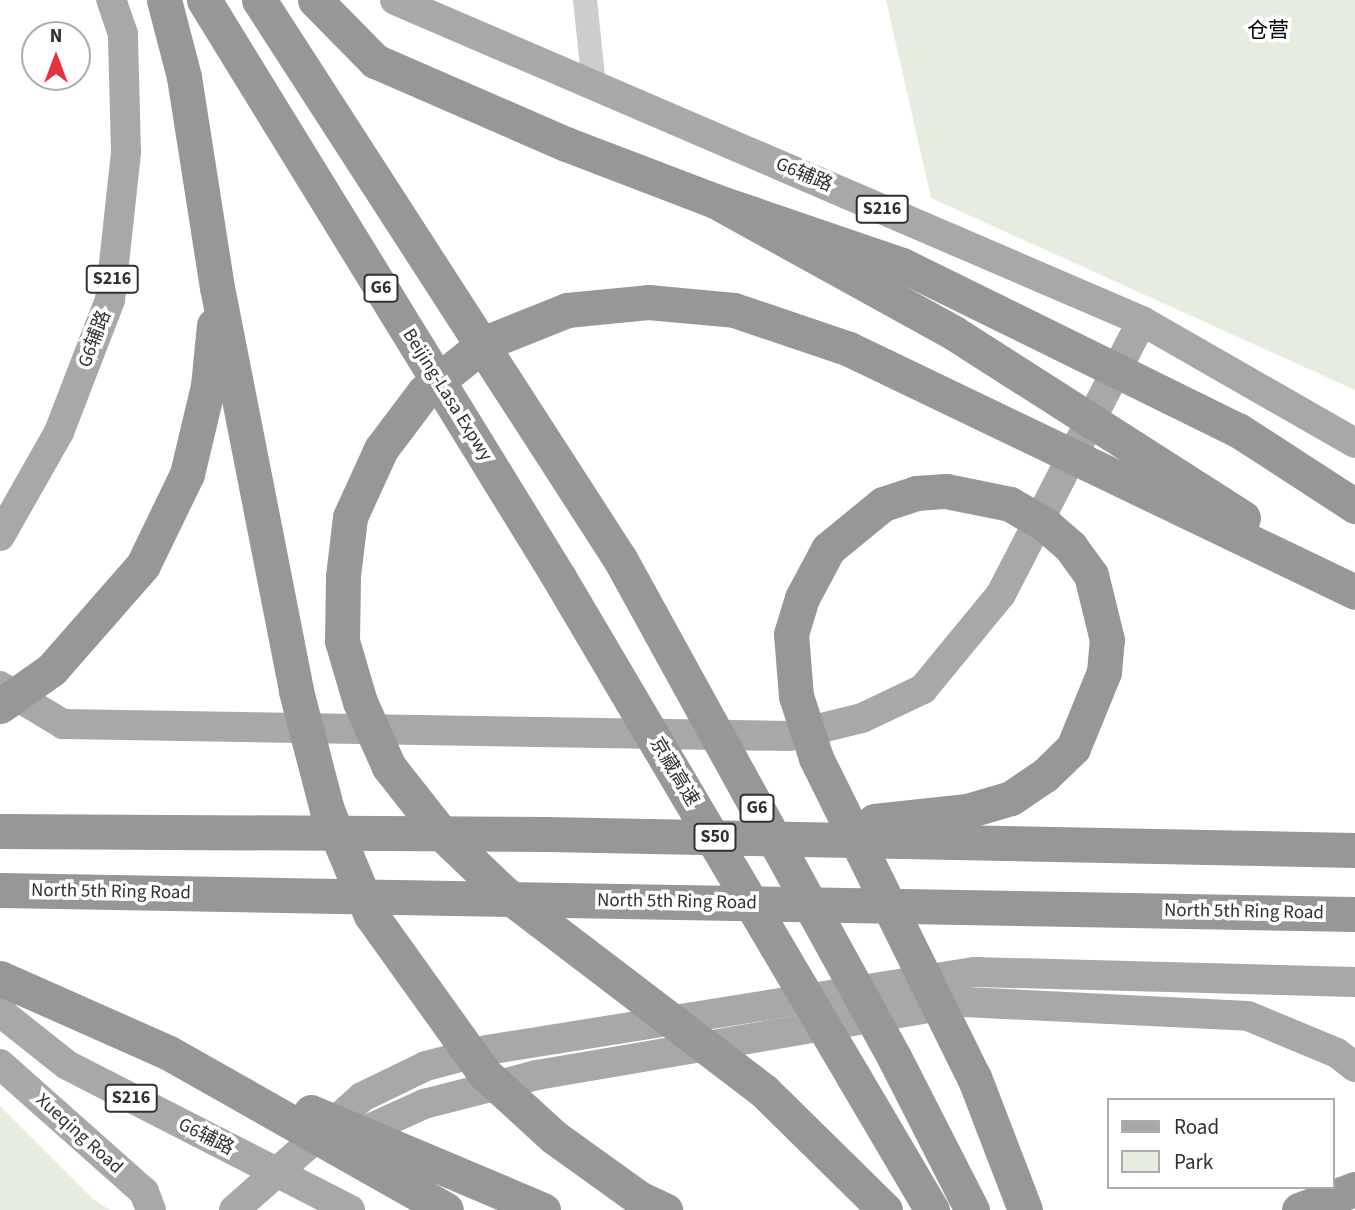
<!DOCTYPE html>
<html>
<head>
<meta charset="utf-8">
<style>
	body { margin:0 }
	#map { position:relative; width:1355px; height:1210px; overflow:hidden; background:#fff; font-family:"Source Sans 3","Noto Sans SC",sans-serif }
	div>[style] { position:absolute }
	.green>* { inset:0; background:#e6edde }
	.minor>* { height:24px; margin:-12px; padding:0 12px; transform-origin:12px; border-radius:12px; background:#cdcdcd }
	.major>* { height:30px; margin:-15px; padding:0 15px; transform-origin:15px; border-radius:15px; background:#a8a8a8 }
	.highway>* { height:35px; margin:-17.5px; padding:0 17.5px; transform-origin:17.5px; border-radius:17.5px; background:#979797 }
	.highway-bridge>* { height:35px; margin:-17.5px; padding:0 17.5px; transform-origin:17.5px; border-radius:17.5px; background:#979797 }
	span { translate:-50% -50%; white-space:nowrap; text-align:center; line-height:1.15; -webkit-text-stroke:7px #fff; paint-order:stroke }
	.shield-label span { padding:2px 5px; background:#fff; border:2px solid; border-radius:5px; -webkit-text-stroke-width:0 }
	.shield-label { font-size:18px; color:#303030; font-weight:700 }
	.street-label { font-size:19px; color:#303030 }
	.neighbourhood-label { font-size:21px; color:#000 }
	.legend { position:absolute; left:1107px; top:1098px; width:228px; height:91px; box-sizing:border-box; background:#fff; border:2px solid #acacac; margin:0; padding:9px 12px; list-style:none; font-size:21px; color:#303030 }
	.legend li { display:flex; align-items:center; gap:14px; height:35px }
	.legend b { width:35px; border:2px solid #acacac }
	.north { position:absolute; left:21px; top:21px; width:70px; height:70px; box-sizing:border-box; background:#fff; border:2px solid #acacac; border-radius:50%; rotate:0deg; font-size:19px; font-weight:700; line-height:28px; text-align:center; color:#303030 }
	.north::after { content:''; display:block; margin:auto; width:24px; height:32px; background:#e5333e; clip-path:polygon(50% 0,100% 100%,50% 72%,0 100%) }
</style>
</head>
<body>
<div id="map">
	<div class="green">
		<div style="clip-path:polygon(886px 0,1355px 0,1355px 390px,931px 198px)"></div>
		<div style="clip-path:polygon(0 1106px,93px 1199px,110px 1210px,0 1210px)"></div>
	</div>
	<div class="minor">
		<div style="left:585px;top:0;width:85px;rotate:84deg"></div>
	</div>
	<div class="major">
		<div style="left:395px;top:0;width:813px;rotate:23.25deg"></div>
		<div style="left:1142px;top:321px;width:245px;rotate:29.8deg"></div>
		<div style="left:0;top:536px;width:120px;rotate:-60.4deg"></div>
		<div style="left:59px;top:432px;width:142px;rotate:-68.9deg"></div>
		<div style="left:110px;top:300px;width:149px;rotate:-83.8deg"></div>
		<div style="left:126px;top:152px;width:118px;rotate:-91.5deg"></div>
		<div style="left:123px;top:34px;width:36px;rotate:-109deg"></div>
		<div style="left:0;top:686px;width:74px;rotate:31.1deg"></div>
		<div style="left:63px;top:724px;width:726px;rotate:0.95deg"></div>
		<div style="left:789px;top:736px;width:75px;rotate:-13.9deg"></div>
		<div style="left:862px;top:718px;width:68px;rotate:-25.4deg"></div>
		<div style="left:923px;top:689px;width:123px;rotate:-50.6deg"></div>
		<div style="left:1001px;top:594px;width:307px;rotate:-62.7deg"></div>
		<div style="left:0;top:1006px;width:10px;rotate:66deg"></div>
		<div style="left:4px;top:1015px;width:80px;rotate:38.4deg"></div>
		<div style="left:67px;top:1065px;width:318px;rotate:27.1deg"></div>
		<div style="left:0;top:1064px;width:193px;rotate:41.6deg"></div>
		<div style="left:144px;top:1192px;width:19px;rotate:69deg"></div>
		<div style="left:347px;top:1139px;width:85px;rotate:-24.4deg"></div>
		<div style="left:424px;top:1104px;width:117px;rotate:-14.4deg"></div>
		<div style="left:537px;top:1075px;width:433px;rotate:-9.7deg"></div>
		<div style="left:964px;top:1002px;width:284px;rotate:2.8deg"></div>
		<div style="left:1248px;top:1016px;width:96px;rotate:22.6deg"></div>
		<div style="left:1337px;top:1053px;width:23px;rotate:38deg"></div>
		<div style="left:234px;top:1210px;width:171px;rotate:-41.4deg"></div>
		<div style="left:362px;top:1097px;width:71px;rotate:-25.8deg"></div>
		<div style="left:426px;top:1066px;width:63px;rotate:-14.7deg"></div>
		<div style="left:487px;top:1050px;width:493px;rotate:-9.1deg"></div>
		<div style="left:974px;top:972px;width:381px;rotate:1.5deg"></div>
	</div>
	<div class="highway">
		<div style="left:164px;top:0;width:80px;rotate:75.4deg"></div>
		<div style="left:204px;top:0;width:676px;rotate:58.43deg"></div>
		<div style="left:259px;top:0;width:665px;rotate:57.15deg"></div>
		<div style="left:315px;top:0;width:86px;rotate:45.5deg"></div>
		<div style="left:375px;top:61px;width:208px;rotate:23.5deg"></div>
		<div style="left:566px;top:144px;width:160px;rotate:20.9deg"></div>
		<div style="left:715px;top:201px;width:273px;rotate:28.9deg"></div>
		<div style="left:796px;top:696px;width:62px;rotate:-94.6deg"></div>
		<div style="left:791px;top:634px;width:38px;rotate:-73deg"></div>
		<div style="left:802px;top:598px;width:55px;rotate:-62deg"></div>
		<div style="left:828px;top:549px;width:71px;rotate:-39.3deg"></div>
		<div style="left:883px;top:504px;width:35px;rotate:-18deg"></div>
		<div style="left:916px;top:493px;width:30px;rotate:-4deg"></div>
		<div style="left:946px;top:491px;width:65px;rotate:11.5deg"></div>
		<div style="left:874px;top:821px;width:94px;rotate:-6.1deg"></div>
		<div style="left:967px;top:811px;width:46px;rotate:-16.5deg"></div>
		<div style="left:1011px;top:798px;width:41px;rotate:-34.1deg"></div>
		<div style="left:1045px;top:775px;width:39px;rotate:-44deg"></div>
		<div style="left:1073px;top:748px;width:82px;rotate:-67.8deg"></div>
		<div style="left:1104px;top:672px;width:32px;rotate:-85deg"></div>
		<div style="left:1107px;top:640px;width:67px;rotate:-103.8deg"></div>
		<div style="left:1091px;top:575px;width:34px;rotate:-126deg"></div>
		<div style="left:1071px;top:547px;width:33px;rotate:-139deg"></div>
		<div style="left:0;top:831px;width:547px;rotate:0.31deg"></div>
		<div style="left:547px;top:834px;width:808px;rotate:1.13deg"></div>
		<div style="left:0;top:890px;width:1355px;rotate:1.01deg"></div>
		<div style="left:894px;top:1057px;width:172px;rotate:63deg"></div>
		<div style="left:853px;top:1076px;width:156px;rotate:59.5deg"></div>
		<div style="left:974px;top:1077px;width:142px;rotate:69deg"></div>
		<div style="left:1299px;top:1210px;width:60px;rotate:-20.6deg"></div>
	</div>
	<div class="highway-bridge">
		<div style="left:184px;top:77px;width:213px;rotate:81.1deg"></div>
		<div style="left:217px;top:287px;width:412px;rotate:78.9deg"></div>
		<div style="left:296px;top:691px;width:123px;rotate:75.4deg"></div>
		<div style="left:327px;top:810px;width:114px;rotate:67.3deg"></div>
		<div style="left:371px;top:915px;width:196px;rotate:54.4deg"></div>
		<div style="left:485px;top:1074px;width:93px;rotate:42.4deg"></div>
		<div style="left:554px;top:1137px;width:105px;rotate:35.7deg"></div>
		<div style="left:639px;top:1198px;width:29px;rotate:25deg"></div>
		<div style="left:715px;top:201px;width:198px;rotate:18.9deg"></div>
		<div style="left:902px;top:265px;width:374px;rotate:26.2deg"></div>
		<div style="left:1238px;top:430px;width:140px;rotate:33deg"></div>
		<div style="left:954px;top:333px;width:343px;rotate:32.6deg"></div>
		<div style="left:1010px;top:504px;width:42px;rotate:30.3deg"></div>
		<div style="left:620px;top:559px;width:568px;rotate:61.18deg"></div>
		<div style="left:558px;top:576px;width:581px;rotate:59.46deg"></div>
		<div style="left:796px;top:696px;width:65px;rotate:72.1deg"></div>
		<div style="left:816px;top:758px;width:356px;rotate:63.7deg"></div>
		<div style="left:0;top:706px;width:64px;rotate:-35.4deg"></div>
		<div style="left:52px;top:669px;width:138px;rotate:-48.8deg"></div>
		<div style="left:143px;top:565px;width:101px;rotate:-64.2deg"></div>
		<div style="left:187px;top:474px;width:90px;rotate:-76.6deg"></div>
		<div style="left:208px;top:386px;width:61px;rotate:-84.4deg"></div>
		<div style="left:0;top:978px;width:185px;rotate:23.9deg"></div>
		<div style="left:169px;top:1053px;width:318px;rotate:29.5deg"></div>
		<div style="left:311px;top:1112px;width:252px;rotate:22.9deg"></div>
		<div style="left:885px;top:1210px;width:170px;rotate:-135.5deg"></div>
		<div style="left:764px;top:1091px;width:328px;rotate:-142.7deg"></div>
		<div style="left:503px;top:892px;width:86px;rotate:-136.4deg"></div>
		<div style="left:441px;top:833px;width:84px;rotate:-128.2deg"></div>
		<div style="left:389px;top:767px;width:71px;rotate:-114deg"></div>
		<div style="left:360px;top:702px;width:64px;rotate:-106.4deg"></div>
		<div style="left:342px;top:641px;width:65px;rotate:-89.1deg"></div>
		<div style="left:343px;top:576px;width:59px;rotate:-83.2deg"></div>
		<div style="left:350px;top:517px;width:75px;rotate:-65.5deg"></div>
		<div style="left:381px;top:449px;width:71px;rotate:-53deg"></div>
		<div style="left:424px;top:392px;width:78px;rotate:-38.8deg"></div>
		<div style="left:485px;top:343px;width:88px;rotate:-21.9deg"></div>
		<div style="left:567px;top:310px;width:81px;rotate:-5.6deg"></div>
		<div style="left:648px;top:302px;width:86px;rotate:5.3deg"></div>
		<div style="left:734px;top:310px;width:121px;rotate:18.7deg"></div>
		<div style="left:849px;top:349px;width:561px;rotate:25.65deg"></div>
	</div>
	<div class="shield-label">
		<span style="left:882px;top:209px">S216</span>
		<span style="left:112px;top:279px">S216</span>
		<span style="left:381px;top:288px">G6</span>
		<span style="left:757px;top:808px">G6</span>
		<span style="left:715px;top:837px">S50</span>
		<span style="left:131px;top:1098px">S216</span>
	</div>
	<div class="street-label">
		<span style="left:804px;top:175px;rotate:23deg">G6辅路</span>
		<span style="left:95px;top:339px;rotate:-69deg">G6辅路</span>
		<span style="left:447px;top:395px;rotate:58deg">Beijing-Lasa Expwy</span>
		<span style="left:674px;top:772px;rotate:59deg">京藏高速</span>
		<span style="left:111px;top:892px;rotate:1deg">North 5th Ring Road</span>
		<span style="left:677px;top:902px;rotate:1deg">North 5th Ring Road</span>
		<span style="left:1244px;top:912px;rotate:1deg">North 5th Ring Road</span>
		<span style="left:79px;top:1134px;rotate:42deg">Xueqing Road</span>
		<span style="left:206px;top:1137px;rotate:27deg">G6辅路</span>
	</div>
	<div class="neighbourhood-label">
		<span style="left:1268px;top:30px">仓营</span>
	</div>
	<ul class="legend">
	<li><b style="height:9px;background:#a8a8a8"></b>Road</li>
	<li><b style="height:19px;background:#e6edde"></b>Park</li>
	</ul>
	<div class="north">N</div>
</div>
</body>
</html>
